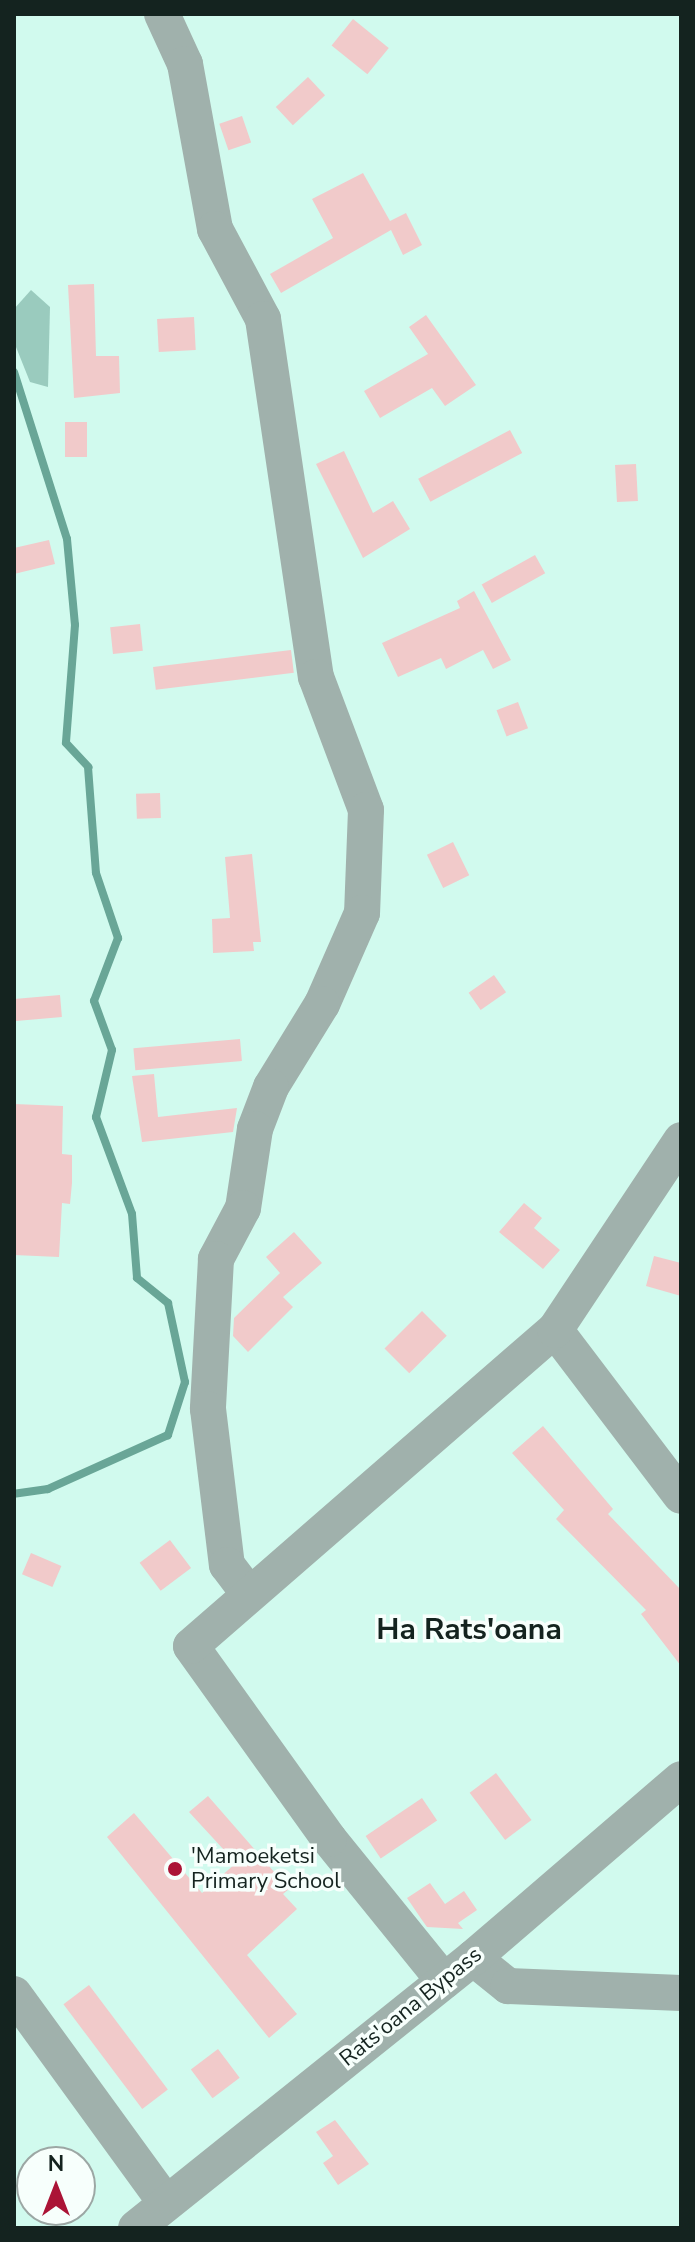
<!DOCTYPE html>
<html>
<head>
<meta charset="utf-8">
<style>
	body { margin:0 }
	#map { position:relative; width:695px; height:2242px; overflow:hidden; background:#d1faee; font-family:"Nunito Sans",sans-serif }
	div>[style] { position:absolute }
	.green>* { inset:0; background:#9acbbe }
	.stream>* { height:8px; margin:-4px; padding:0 4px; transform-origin:4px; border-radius:4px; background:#69a697 }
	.building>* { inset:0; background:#f1caca; transform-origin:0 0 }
	.minor>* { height:36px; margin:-18px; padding:0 18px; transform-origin:18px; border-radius:18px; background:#a0b1ac }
	.dots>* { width:22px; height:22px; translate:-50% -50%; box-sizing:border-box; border:4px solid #f7fffc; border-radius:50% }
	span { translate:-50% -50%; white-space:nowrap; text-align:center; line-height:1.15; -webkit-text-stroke:7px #f7fffc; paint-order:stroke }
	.poi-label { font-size:22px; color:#14231f }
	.left { translate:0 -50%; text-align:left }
	.street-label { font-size:22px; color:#14231f }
	.district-label { font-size:30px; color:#14231f; font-weight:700 }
	.frame { position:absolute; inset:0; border:16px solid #14231f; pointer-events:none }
	.north { position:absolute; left:16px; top:2146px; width:80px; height:80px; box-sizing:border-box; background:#f7fffc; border:2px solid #9ca7a4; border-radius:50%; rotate:0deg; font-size:22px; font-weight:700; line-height:32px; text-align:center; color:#14231f }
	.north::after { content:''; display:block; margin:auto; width:28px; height:36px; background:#ab1436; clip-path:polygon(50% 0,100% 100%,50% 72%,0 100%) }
</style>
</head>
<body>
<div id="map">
	<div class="green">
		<div style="clip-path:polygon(31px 290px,50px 307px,48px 387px,30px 382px,14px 342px,14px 309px)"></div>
	</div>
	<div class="stream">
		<div style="left:14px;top:372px;width:175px;rotate:72.4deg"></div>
		<div style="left:67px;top:539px;width:86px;rotate:84.7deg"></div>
		<div style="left:75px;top:625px;width:118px;rotate:94.4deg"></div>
		<div style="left:66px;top:743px;width:33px;rotate:47deg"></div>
		<div style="left:88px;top:767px;width:106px;rotate:85.7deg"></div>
		<div style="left:96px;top:873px;width:69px;rotate:71.3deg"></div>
		<div style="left:118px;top:938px;width:67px;rotate:110.9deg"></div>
		<div style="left:94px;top:1001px;width:52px;rotate:69.8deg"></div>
		<div style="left:112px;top:1050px;width:69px;rotate:103.4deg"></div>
		<div style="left:96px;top:1117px;width:103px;rotate:69.6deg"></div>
		<div style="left:132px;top:1214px;width:64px;rotate:85.5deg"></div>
		<div style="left:137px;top:1278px;width:40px;rotate:39deg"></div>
		<div style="left:168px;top:1303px;width:81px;rotate:77.9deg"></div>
		<div style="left:185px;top:1382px;width:56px;rotate:107.8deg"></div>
		<div style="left:168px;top:1435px;width:132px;rotate:155.8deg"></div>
		<div style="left:48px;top:1489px;width:34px;rotate:172deg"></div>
	</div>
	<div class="building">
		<div style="left:353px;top:19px;width:46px;height:34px;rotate:39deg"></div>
		<div style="left:308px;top:77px;width:25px;height:44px;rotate:47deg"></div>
		<div style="left:242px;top:116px;width:28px;height:24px;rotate:71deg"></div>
		<div style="clip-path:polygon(363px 173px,390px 221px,406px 213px,422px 245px,403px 255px,391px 230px,281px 293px,270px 274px,333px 238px,312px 199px)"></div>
		<div style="clip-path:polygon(94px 284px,96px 356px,119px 356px,120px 393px,74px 398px,68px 285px)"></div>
		<div style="clip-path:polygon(426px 315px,476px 385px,445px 406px,432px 388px,380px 418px,364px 391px,428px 354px,409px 327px)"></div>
		<div style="left:194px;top:317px;width:33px;height:37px;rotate:87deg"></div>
		<div style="left:65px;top:422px;width:22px;height:35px"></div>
		<div style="left:510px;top:430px;width:26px;height:104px;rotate:62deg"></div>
		<div style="clip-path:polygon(344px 451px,373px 513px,393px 501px,410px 529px,363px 558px,316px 464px)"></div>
		<div style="left:636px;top:464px;width:37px;height:21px;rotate:87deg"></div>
		<div style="clip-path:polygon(49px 540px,55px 564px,14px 574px,14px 548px)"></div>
		<div style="left:535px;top:555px;width:21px;height:61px;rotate:61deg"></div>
		<div style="clip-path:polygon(474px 591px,511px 660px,493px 669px,483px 650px,446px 669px,441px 658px,398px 677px,382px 643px,460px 608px,457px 601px)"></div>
		<div style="left:140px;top:624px;width:27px;height:30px;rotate:84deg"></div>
		<div style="left:291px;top:650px;width:23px;height:139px;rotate:83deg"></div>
		<div style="left:518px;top:702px;width:28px;height:23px;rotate:69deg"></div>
		<div style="left:160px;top:793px;width:25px;height:24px;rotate:88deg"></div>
		<div style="left:453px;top:842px;width:37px;height:29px;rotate:64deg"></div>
		<div style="clip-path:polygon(252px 854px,261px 942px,253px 942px,254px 951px,213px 953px,212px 919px,230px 918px,225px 857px)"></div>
		<div style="left:494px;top:975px;width:21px;height:31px;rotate:55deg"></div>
		<div style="left:60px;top:995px;width:22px;height:46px;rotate:85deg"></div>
		<div style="left:240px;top:1039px;width:22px;height:107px;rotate:85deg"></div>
		<div style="clip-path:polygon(154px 1074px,158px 1117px,237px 1108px,233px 1132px,142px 1142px,132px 1076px)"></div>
		<div style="clip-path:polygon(14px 1104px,63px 1106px,62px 1154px,72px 1155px,72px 1183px,70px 1204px,62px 1203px,59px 1257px,14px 1255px)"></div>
		<div style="clip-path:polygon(524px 1203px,542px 1218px,534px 1228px,560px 1250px,543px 1269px,499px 1232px)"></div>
		<div style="clip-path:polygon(294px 1232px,322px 1263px,283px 1297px,293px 1307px,248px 1352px,233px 1336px,234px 1318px,280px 1273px,266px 1257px)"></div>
		<div style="clip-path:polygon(654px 1256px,681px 1263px,681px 1296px,646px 1286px)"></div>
		<div style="left:422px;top:1311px;width:35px;height:53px;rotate:45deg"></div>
		<div style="clip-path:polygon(543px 1426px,613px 1509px,608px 1514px,681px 1590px,681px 1666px,641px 1614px,646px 1610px,556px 1519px,564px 1510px,512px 1453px)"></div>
		<div style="left:170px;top:1540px;width:35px;height:38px;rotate:53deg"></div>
		<div style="left:31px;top:1553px;width:33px;height:23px;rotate:23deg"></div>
		<div style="left:496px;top:1773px;width:59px;height:33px;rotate:53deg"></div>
		<div style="clip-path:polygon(208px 1796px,289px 1889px,283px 1894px,297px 1909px,247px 1955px,297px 2014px,269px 2038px,107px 1837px,134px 1813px,202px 1893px,236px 1863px,189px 1812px)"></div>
		<div style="left:422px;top:1798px;width:27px;height:68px;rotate:56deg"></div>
		<div style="clip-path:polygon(430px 1883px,445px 1904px,464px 1891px,477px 1910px,458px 1923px,463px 1929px,427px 1927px,422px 1920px,407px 1898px)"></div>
		<div style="left:89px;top:1985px;width:131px;height:32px;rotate:53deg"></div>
		<div style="left:218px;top:2049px;width:36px;height:34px;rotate:53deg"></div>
		<div style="clip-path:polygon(335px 2120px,369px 2164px,338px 2185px,323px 2163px,333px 2156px,316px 2132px)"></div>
	</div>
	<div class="minor">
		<div style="left:162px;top:14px;width:55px;rotate:65.3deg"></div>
		<div style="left:185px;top:64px;width:168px;rotate:79.7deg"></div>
		<div style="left:215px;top:229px;width:102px;rotate:61.9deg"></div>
		<div style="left:263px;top:319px;width:362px;rotate:81.6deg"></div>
		<div style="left:316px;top:677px;width:142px;rotate:69.4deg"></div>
		<div style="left:366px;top:810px;width:103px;rotate:92.2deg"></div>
		<div style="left:362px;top:913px;width:99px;rotate:113.7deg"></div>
		<div style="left:322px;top:1004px;width:97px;rotate:121.6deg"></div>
		<div style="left:271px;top:1087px;width:45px;rotate:110.9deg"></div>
		<div style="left:255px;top:1129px;width:80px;rotate:98.6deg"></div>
		<div style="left:243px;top:1208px;width:58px;rotate:117.9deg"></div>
		<div style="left:216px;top:1259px;width:150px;rotate:93.1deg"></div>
		<div style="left:208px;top:1409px;width:157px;rotate:83.1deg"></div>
		<div style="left:227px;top:1565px;width:34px;rotate:53deg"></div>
		<div style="left:555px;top:1330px;width:208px;rotate:52.8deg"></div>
		<div style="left:473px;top:1958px;width:45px;rotate:38.7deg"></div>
		<div style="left:508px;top:1986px;width:173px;rotate:2.3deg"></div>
		<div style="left:444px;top:1981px;width:183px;rotate:-129deg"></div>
		<div style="left:329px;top:1839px;width:237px;rotate:-125.6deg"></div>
		<div style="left:191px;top:1646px;width:482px;rotate:-41deg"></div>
		<div style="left:555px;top:1330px;width:228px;rotate:-56.4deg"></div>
		<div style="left:14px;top:1994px;width:257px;rotate:54deg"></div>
		<div style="left:136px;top:2228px;width:432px;rotate:-38.7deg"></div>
		<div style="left:473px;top:1958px;width:274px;rotate:-40.7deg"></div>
	</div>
	<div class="dots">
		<div style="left:175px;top:1869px;background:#ab1436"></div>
	</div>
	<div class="poi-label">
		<span class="left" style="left:191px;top:1869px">'Mamoeketsi<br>Primary School</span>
	</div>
	<div class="street-label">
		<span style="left:411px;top:2007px;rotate:-39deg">Rats'oana Bypass</span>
	</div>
	<div class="district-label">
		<span style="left:469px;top:1630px">Ha Rats'oana</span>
	</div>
	<div class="frame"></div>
	<div class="north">N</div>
</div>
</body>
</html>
